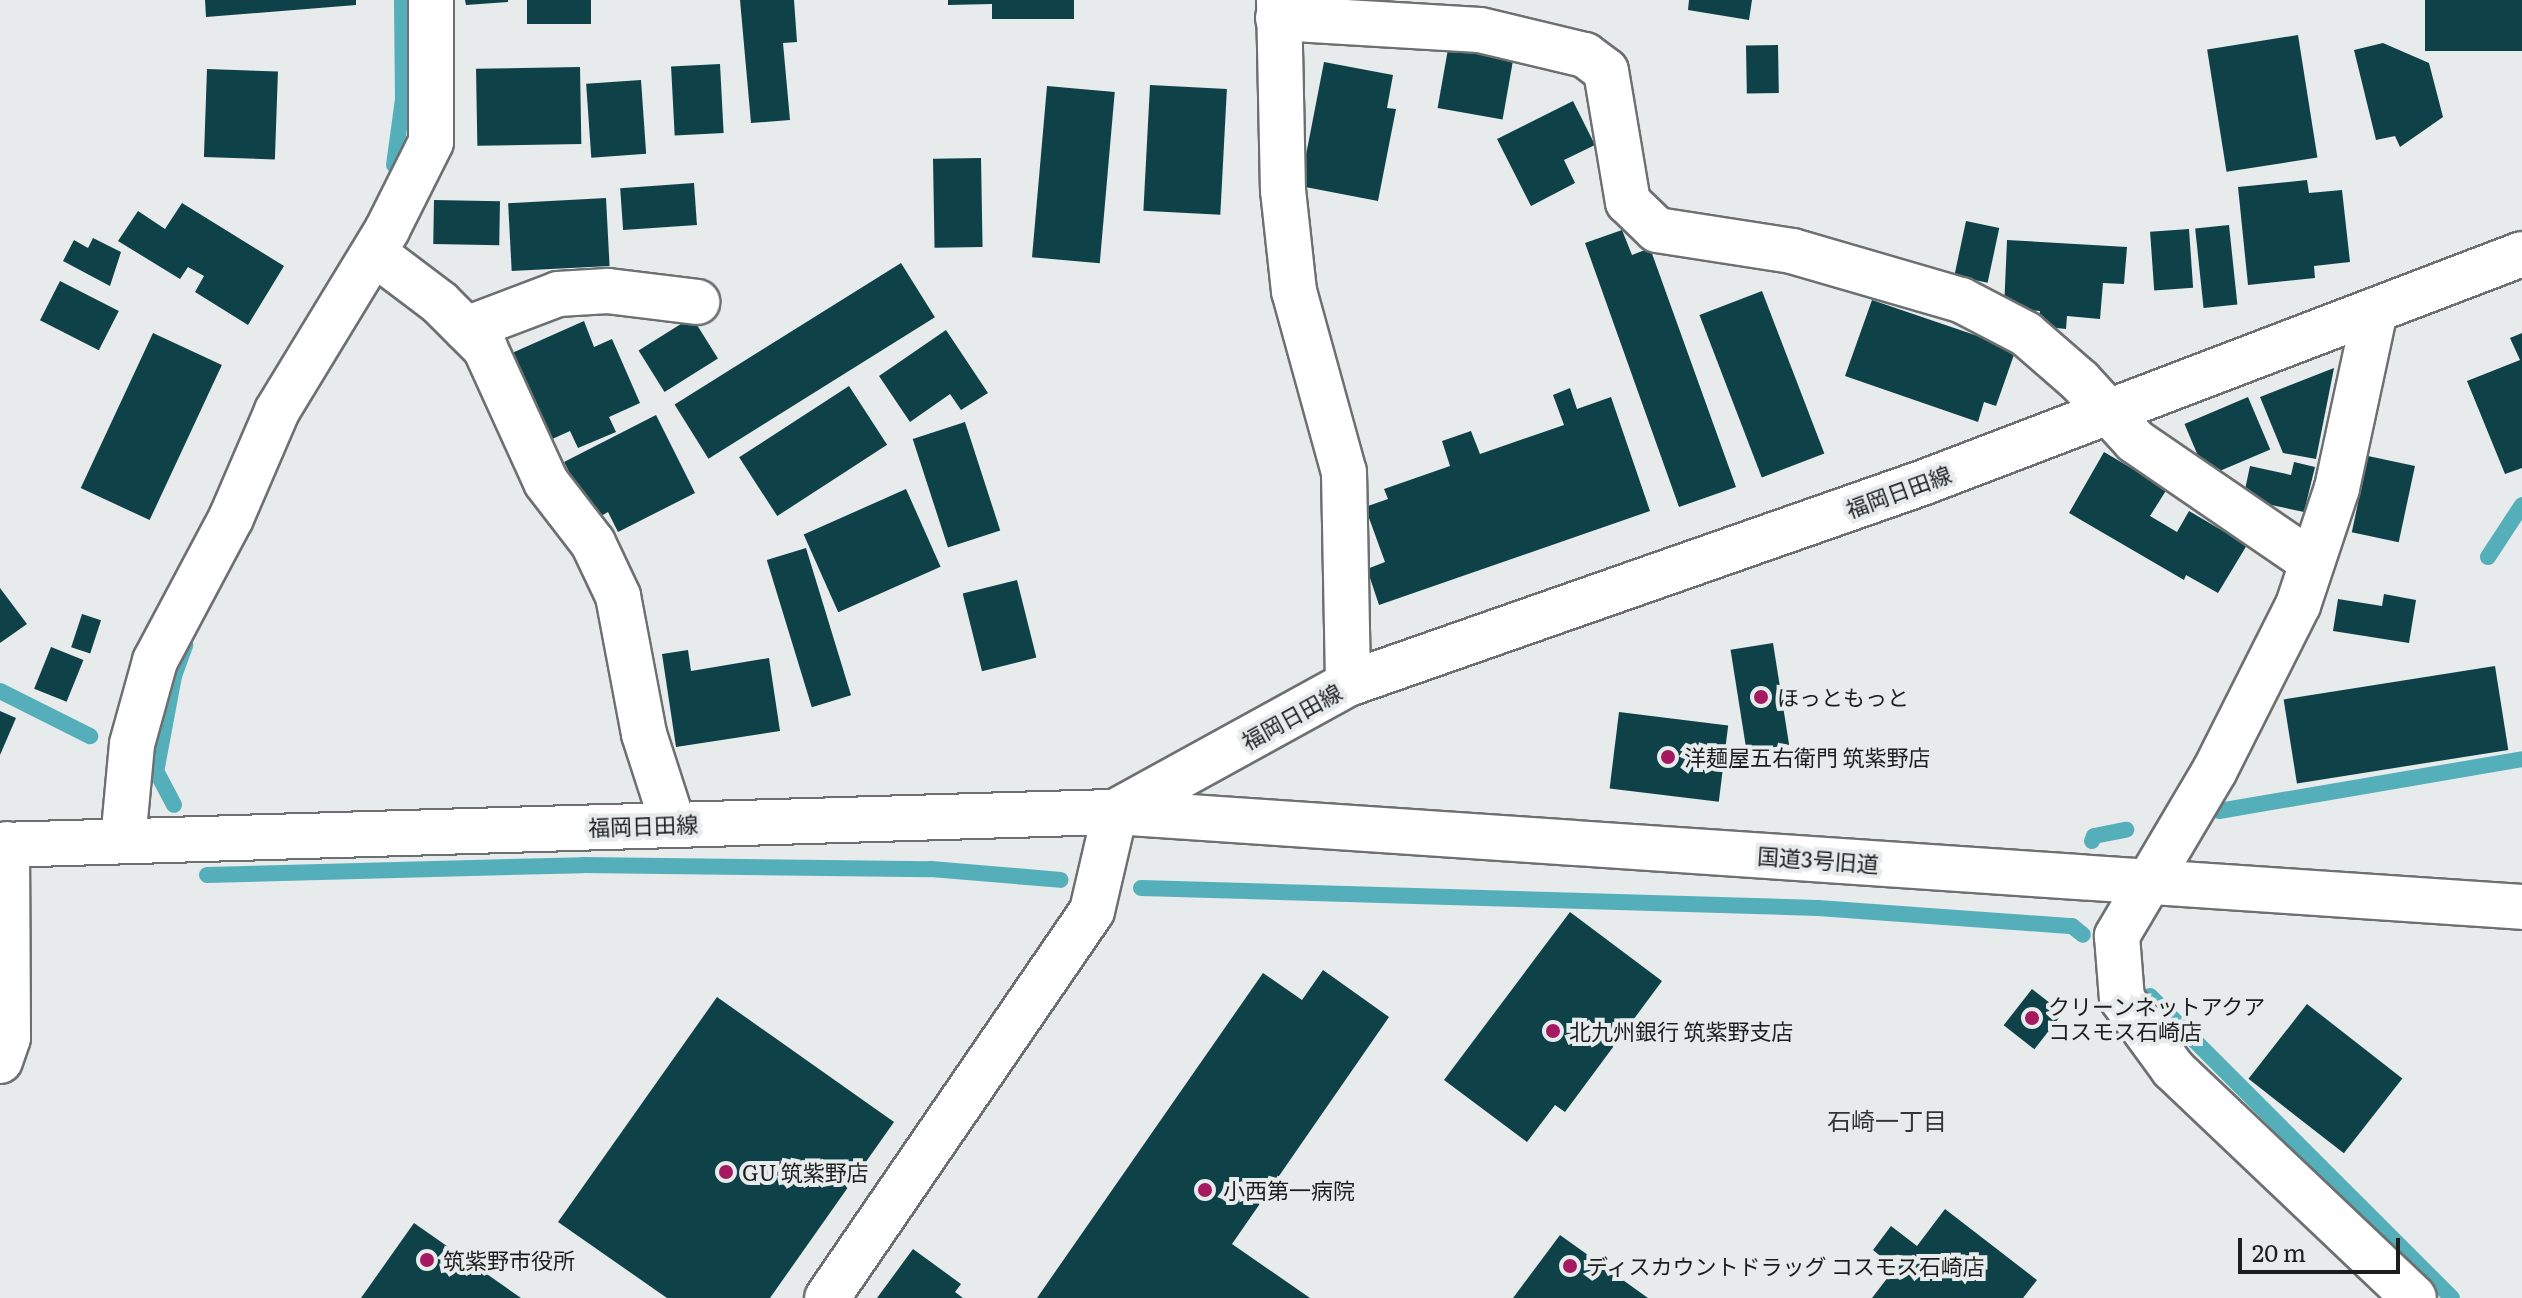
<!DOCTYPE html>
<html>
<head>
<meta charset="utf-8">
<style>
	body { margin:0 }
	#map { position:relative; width:2522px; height:1298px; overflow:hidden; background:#e7ebec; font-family:Literata,"Noto Sans JP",serif }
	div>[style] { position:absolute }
	.stream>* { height:16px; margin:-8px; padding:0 8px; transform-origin:8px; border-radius:8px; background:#54afba }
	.building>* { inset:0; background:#0f4248; transform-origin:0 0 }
	.roads { filter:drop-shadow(2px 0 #6c7070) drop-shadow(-2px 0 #6c7070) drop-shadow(0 2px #6c7070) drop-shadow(0 -2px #6c7070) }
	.minor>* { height:44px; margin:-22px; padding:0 22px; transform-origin:22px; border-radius:22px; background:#fff }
	.major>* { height:44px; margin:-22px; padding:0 22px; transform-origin:22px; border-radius:22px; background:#fff }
	.dots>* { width:22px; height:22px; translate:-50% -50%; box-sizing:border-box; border:4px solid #e7ebec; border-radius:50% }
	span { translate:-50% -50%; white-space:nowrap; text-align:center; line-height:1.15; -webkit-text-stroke:8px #e7ebec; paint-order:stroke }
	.street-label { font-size:22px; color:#1c1e1e }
	.poi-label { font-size:22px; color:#1c1e1e }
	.left { translate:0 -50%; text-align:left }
	.neighbourhood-label { font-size:24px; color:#313535 }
	.scale { position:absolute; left:2238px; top:1238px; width:162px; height:36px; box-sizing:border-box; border:4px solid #1c1e1e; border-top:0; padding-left:10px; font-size:24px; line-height:28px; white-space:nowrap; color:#1c1e1e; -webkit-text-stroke:6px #e7ebec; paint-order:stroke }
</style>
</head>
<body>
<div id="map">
	<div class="stream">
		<div style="left:394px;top:165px;width:67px;rotate:-82.2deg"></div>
		<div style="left:403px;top:99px;width:99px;rotate:-90.6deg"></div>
		<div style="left:2488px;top:557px;width:62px;rotate:-56.8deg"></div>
		<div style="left:0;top:691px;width:101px;rotate:26.6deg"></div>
		<div style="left:153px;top:765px;width:45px;rotate:62.3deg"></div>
		<div style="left:157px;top:767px;width:93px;rotate:-79.4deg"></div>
		<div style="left:174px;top:676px;width:33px;rotate:-70deg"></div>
		<div style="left:2219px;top:811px;width:307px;rotate:-9.7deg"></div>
		<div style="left:2092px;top:841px;width:5px;rotate:-68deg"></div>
		<div style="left:2094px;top:836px;width:33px;rotate:-11deg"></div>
		<div style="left:207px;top:875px;width:376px;rotate:-1.5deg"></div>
		<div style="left:583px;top:865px;width:348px;rotate:0.7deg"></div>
		<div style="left:931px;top:869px;width:130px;rotate:4.8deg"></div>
		<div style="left:1141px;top:888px;width:677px;rotate:1.69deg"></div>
		<div style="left:1818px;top:908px;width:255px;rotate:4.1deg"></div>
		<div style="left:2072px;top:926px;width:14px;rotate:39deg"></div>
		<div style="left:2150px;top:996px;width:427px;rotate:45deg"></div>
	</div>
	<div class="building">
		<div style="clip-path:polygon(205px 0,356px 0,356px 5px,206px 17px)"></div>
		<div style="clip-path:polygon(465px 0,508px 0,508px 2px,466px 5px)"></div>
		<div style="left:527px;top:0;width:64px;height:24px"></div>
		<div style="clip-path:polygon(740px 0,794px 0,797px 42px,783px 43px,790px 120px,751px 123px)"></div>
		<div style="clip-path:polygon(948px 0,1074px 0,1074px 19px,992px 19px,992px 4px,948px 5px)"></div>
		<div style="clip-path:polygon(1689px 0,1752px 0,1749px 20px,1688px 10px)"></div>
		<div style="left:2425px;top:0;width:97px;height:51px"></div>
		<div style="left:2298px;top:35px;width:124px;height:92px;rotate:81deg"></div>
		<div style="clip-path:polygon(2383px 43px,2429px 63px,2443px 117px,2400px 147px,2395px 136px,2376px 140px,2354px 50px)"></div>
		<div style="left:1778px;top:45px;width:48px;height:32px;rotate:89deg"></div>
		<div style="left:1448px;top:49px;width:66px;height:60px;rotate:10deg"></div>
		<div style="clip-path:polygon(1324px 62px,1393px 75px,1387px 108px,1396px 109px,1378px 201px,1300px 186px)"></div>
		<div style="left:720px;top:64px;width:69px;height:49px;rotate:87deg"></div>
		<div style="left:580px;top:67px;width:77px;height:104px;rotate:89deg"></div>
		<div style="left:207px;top:69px;width:71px;height:88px;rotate:2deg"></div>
		<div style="left:641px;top:80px;width:74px;height:55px;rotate:86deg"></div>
		<div style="left:1150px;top:85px;width:77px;height:126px;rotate:3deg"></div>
		<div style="left:1047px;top:86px;width:68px;height:172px;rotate:5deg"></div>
		<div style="clip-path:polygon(1573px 101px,1595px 145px,1564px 160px,1575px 183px,1531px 206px,1497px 139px)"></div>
		<div style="left:981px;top:158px;width:89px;height:48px;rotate:89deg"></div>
		<div style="clip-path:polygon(2307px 180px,2309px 193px,2342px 190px,2350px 262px,2314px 266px,2315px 278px,2248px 285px,2238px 187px)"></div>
		<div style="left:694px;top:183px;width:42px;height:74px;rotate:86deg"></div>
		<div style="left:606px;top:198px;width:68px;height:98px;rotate:87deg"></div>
		<div style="left:434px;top:200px;width:66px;height:44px;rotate:1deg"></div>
		<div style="clip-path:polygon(182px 203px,284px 266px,248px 325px,195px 292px,204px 276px,188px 267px,180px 279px,118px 241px,138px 211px,165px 229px)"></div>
		<div style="left:1966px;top:221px;width:34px;height:56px;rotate:12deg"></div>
		<div style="left:2229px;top:225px;width:80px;height:34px;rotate:84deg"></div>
		<div style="left:2189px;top:229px;width:59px;height:39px;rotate:86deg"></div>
		<div style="clip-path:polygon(1622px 230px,1632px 255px,1650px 248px,1736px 487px,1679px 507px,1585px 243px)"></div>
		<div style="clip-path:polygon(93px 238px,121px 252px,110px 286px,63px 261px,74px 240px,88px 248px)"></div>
		<div style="clip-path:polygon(2007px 240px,2127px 247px,2124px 284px,2103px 283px,2100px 319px,2067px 316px,2066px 329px,2038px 326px,2040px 311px,2004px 309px)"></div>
		<div style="left:901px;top:263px;width:64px;height:267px;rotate:58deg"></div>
		<div style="left:60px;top:281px;width:66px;height:44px;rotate:27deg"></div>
		<div style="left:1762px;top:291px;width:174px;height:67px;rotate:69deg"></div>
		<div style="clip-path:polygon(1872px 300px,2016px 349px,1996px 406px,1984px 402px,1978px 422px,1845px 376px)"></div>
		<div style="left:692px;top:317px;width:49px;height:63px;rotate:58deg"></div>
		<div style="clip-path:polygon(584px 321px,594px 347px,612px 339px,640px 403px,609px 417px,616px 432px,578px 448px,570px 431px,550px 440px,512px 353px)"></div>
		<div style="clip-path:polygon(946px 330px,988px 393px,961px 410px,950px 394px,910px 422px,879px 376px)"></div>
		<div style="left:153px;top:333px;width:76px;height:171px;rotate:25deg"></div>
		<div style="clip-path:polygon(2522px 333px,2522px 468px,2505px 474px,2467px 381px,2520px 360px,2510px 338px)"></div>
		<div style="clip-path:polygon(2334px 368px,2316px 459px,2283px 453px,2260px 397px)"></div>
		<div style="left:849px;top:386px;width:70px;height:131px;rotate:57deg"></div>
		<div style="clip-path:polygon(1570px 388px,1577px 409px,1611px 397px,1650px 511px,1379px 605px,1367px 569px,1385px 562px,1365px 507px,1388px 499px,1384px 489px,1450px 466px,1442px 441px,1471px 431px,1480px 454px,1564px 425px,1553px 395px)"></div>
		<div style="left:2248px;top:397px;width:57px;height:69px;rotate:67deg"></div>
		<div style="clip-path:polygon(656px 415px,695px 493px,618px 532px,608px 512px,594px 520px,564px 462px)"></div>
		<div style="left:965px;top:422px;width:114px;height:55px;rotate:72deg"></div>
		<div style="clip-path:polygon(2104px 452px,2167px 489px,2150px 516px,2177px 532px,2189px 511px,2247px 545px,2218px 593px,2186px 575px,2184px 580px,2069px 513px)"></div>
		<div style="left:2368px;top:456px;width:48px;height:78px;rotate:12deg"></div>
		<div style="clip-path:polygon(2294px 462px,2315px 467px,2304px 512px,2243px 499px,2250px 466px,2291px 475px)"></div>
		<div style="left:906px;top:489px;width:85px;height:112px;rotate:66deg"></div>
		<div style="left:806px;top:548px;width:154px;height:41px;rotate:73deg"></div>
		<div style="left:1017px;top:580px;width:80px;height:56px;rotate:76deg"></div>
		<div style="clip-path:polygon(0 588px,27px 624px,0 643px)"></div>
		<div style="clip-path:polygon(2384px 594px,2416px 600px,2409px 643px,2333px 631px,2338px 599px,2382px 606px)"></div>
		<div style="left:82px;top:614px;width:20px;height:35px;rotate:18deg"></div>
		<div style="left:1773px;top:643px;width:103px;height:43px;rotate:81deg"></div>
		<div style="left:51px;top:647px;width:35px;height:45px;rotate:22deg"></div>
		<div style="clip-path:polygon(688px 650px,691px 671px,769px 658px,780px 731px,676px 747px,662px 654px)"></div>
		<div style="left:2495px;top:666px;width:85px;height:214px;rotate:81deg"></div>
		<div style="clip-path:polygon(0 711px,16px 718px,0 755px)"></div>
		<div style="left:1619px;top:712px;width:110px;height:77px;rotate:7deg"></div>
		<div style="clip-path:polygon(1570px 912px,1662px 981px,1565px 1112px,1555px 1105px,1527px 1142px,1444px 1080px)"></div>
		<div style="clip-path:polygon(1323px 970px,1389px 1017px,1232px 1244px,1310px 1298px,1037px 1298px,1263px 973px,1302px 1000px)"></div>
		<div style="left:2032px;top:989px;width:39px;height:46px;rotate:38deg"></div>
		<div style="clip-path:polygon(717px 997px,894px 1122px,770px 1298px,667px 1298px,558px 1222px)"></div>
		<div style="left:2307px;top:1004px;width:121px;height:95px;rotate:38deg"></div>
		<div style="clip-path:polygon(1945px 1209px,2037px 1280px,2023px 1298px,1872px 1298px,1895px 1268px,1873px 1250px,1891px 1226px,1917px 1246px)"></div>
		<div style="clip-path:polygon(414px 1223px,521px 1298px,361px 1298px)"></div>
		<div style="clip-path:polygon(1560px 1235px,1648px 1298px,1513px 1298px)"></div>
		<div style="clip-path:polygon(913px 1249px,961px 1284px,955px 1292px,963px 1298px,877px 1298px)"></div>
	</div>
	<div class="roads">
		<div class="minor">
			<div style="left:1279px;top:0;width:190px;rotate:88.8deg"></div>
			<div style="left:1283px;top:190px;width:102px;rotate:83.8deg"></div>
			<div style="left:1294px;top:291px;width:188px;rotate:74.6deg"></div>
			<div style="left:1344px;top:472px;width:212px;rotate:88.9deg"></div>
			<div style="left:1278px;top:18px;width:202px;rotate:3.4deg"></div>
			<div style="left:1480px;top:30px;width:108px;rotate:13.4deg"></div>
			<div style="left:1585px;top:55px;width:26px;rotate:37deg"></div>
			<div style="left:1606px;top:71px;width:133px;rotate:80.5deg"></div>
			<div style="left:1628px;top:202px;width:40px;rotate:44deg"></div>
			<div style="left:1657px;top:230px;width:137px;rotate:8.8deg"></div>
			<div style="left:1792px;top:251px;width:176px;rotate:16.2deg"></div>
			<div style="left:1961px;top:300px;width:73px;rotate:27.6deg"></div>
			<div style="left:2026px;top:334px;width:72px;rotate:41deg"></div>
			<div style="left:2080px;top:381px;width:81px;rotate:47.5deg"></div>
			<div style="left:2135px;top:441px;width:214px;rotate:34.4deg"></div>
			<div style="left:374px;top:253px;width:83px;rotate:37.1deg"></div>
			<div style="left:440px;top:303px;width:64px;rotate:45deg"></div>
			<div style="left:485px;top:348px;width:147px;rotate:65.5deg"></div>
			<div style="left:546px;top:482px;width:77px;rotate:52.4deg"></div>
			<div style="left:593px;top:543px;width:59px;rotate:64.7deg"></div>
			<div style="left:618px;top:596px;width:140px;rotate:79.3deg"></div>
			<div style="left:644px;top:734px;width:95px;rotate:72.1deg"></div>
			<div style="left:2375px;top:311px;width:181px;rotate:102.1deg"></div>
			<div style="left:2337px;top:488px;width:123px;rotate:108.4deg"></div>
			<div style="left:2298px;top:605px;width:185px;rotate:116.7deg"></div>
			<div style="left:2215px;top:770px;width:193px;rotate:120.6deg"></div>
			<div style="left:2117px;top:936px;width:63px;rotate:85.5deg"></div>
			<div style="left:2122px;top:999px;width:87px;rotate:53.9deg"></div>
			<div style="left:2173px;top:1069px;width:332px;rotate:43.5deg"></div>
			<div style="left:466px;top:329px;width:98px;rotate:-20.8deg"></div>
			<div style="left:558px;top:294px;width:50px;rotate:-3.4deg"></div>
			<div style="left:608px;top:291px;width:90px;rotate:7deg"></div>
			<div style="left:123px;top:841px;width:97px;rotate:-84.7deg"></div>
			<div style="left:132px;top:744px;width:86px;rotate:-74.5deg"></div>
			<div style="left:155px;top:661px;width:162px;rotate:-62deg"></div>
			<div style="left:231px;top:518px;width:116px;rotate:-66.7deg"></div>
			<div style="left:277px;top:411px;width:212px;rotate:-58.7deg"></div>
			<div style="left:387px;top:230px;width:98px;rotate:-63.4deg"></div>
			<div style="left:431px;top:142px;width:142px;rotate:-90deg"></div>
			<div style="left:0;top:1061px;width:24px;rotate:-71deg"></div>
			<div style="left:8px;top:1038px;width:194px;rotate:-90.3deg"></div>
			<div style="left:827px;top:1298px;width:469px;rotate:-55.6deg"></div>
			<div style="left:1092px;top:911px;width:102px;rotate:-76.9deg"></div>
			<div style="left:1115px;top:812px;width:1410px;rotate:3.86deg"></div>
		</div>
		<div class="major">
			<div style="left:0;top:845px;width:1115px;rotate:-1.7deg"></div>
			<div style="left:1115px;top:812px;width:266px;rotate:-28.8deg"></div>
			<div style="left:1348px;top:684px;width:608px;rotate:-19.3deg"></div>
			<div style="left:1922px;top:483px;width:642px;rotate:-20.89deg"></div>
		</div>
	</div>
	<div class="dots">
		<div style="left:1761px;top:697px;background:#a51960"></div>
		<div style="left:1668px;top:757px;background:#a51960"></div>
		<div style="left:2032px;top:1018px;background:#a51960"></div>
		<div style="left:1553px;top:1031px;background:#a51960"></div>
		<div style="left:726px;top:1172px;background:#a51960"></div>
		<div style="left:1205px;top:1190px;background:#a51960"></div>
		<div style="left:427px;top:1260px;background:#a51960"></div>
		<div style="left:1570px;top:1266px;background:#a51960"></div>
	</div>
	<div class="street-label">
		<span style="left:1898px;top:491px;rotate:-20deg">福岡日田線</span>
		<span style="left:1291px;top:716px;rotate:-29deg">福岡日田線</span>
		<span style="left:643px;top:825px;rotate:-2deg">福岡日田線</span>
		<span style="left:1818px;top:859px;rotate:4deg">国道3号旧道</span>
	</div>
	<div class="poi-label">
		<span class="left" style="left:1777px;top:697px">ほっともっと</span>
		<span class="left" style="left:1684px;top:757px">洋麺屋五右衛門 筑紫野店</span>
		<span class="left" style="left:2048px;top:1018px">クリーンネットアクア<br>コスモス石崎店</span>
		<span class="left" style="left:1569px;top:1031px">北九州銀行 筑紫野支店</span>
		<span class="left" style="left:742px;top:1172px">GU 筑紫野店</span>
		<span class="left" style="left:1223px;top:1190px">小西第一病院</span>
		<span class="left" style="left:443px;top:1260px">筑紫野市役所</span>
		<span class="left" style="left:1586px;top:1266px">ディスカウントドラッグ コスモス石崎店</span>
	</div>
	<div class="neighbourhood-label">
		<span style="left:1887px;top:1120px">石崎一丁目</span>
	</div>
	<div class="scale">20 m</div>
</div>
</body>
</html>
